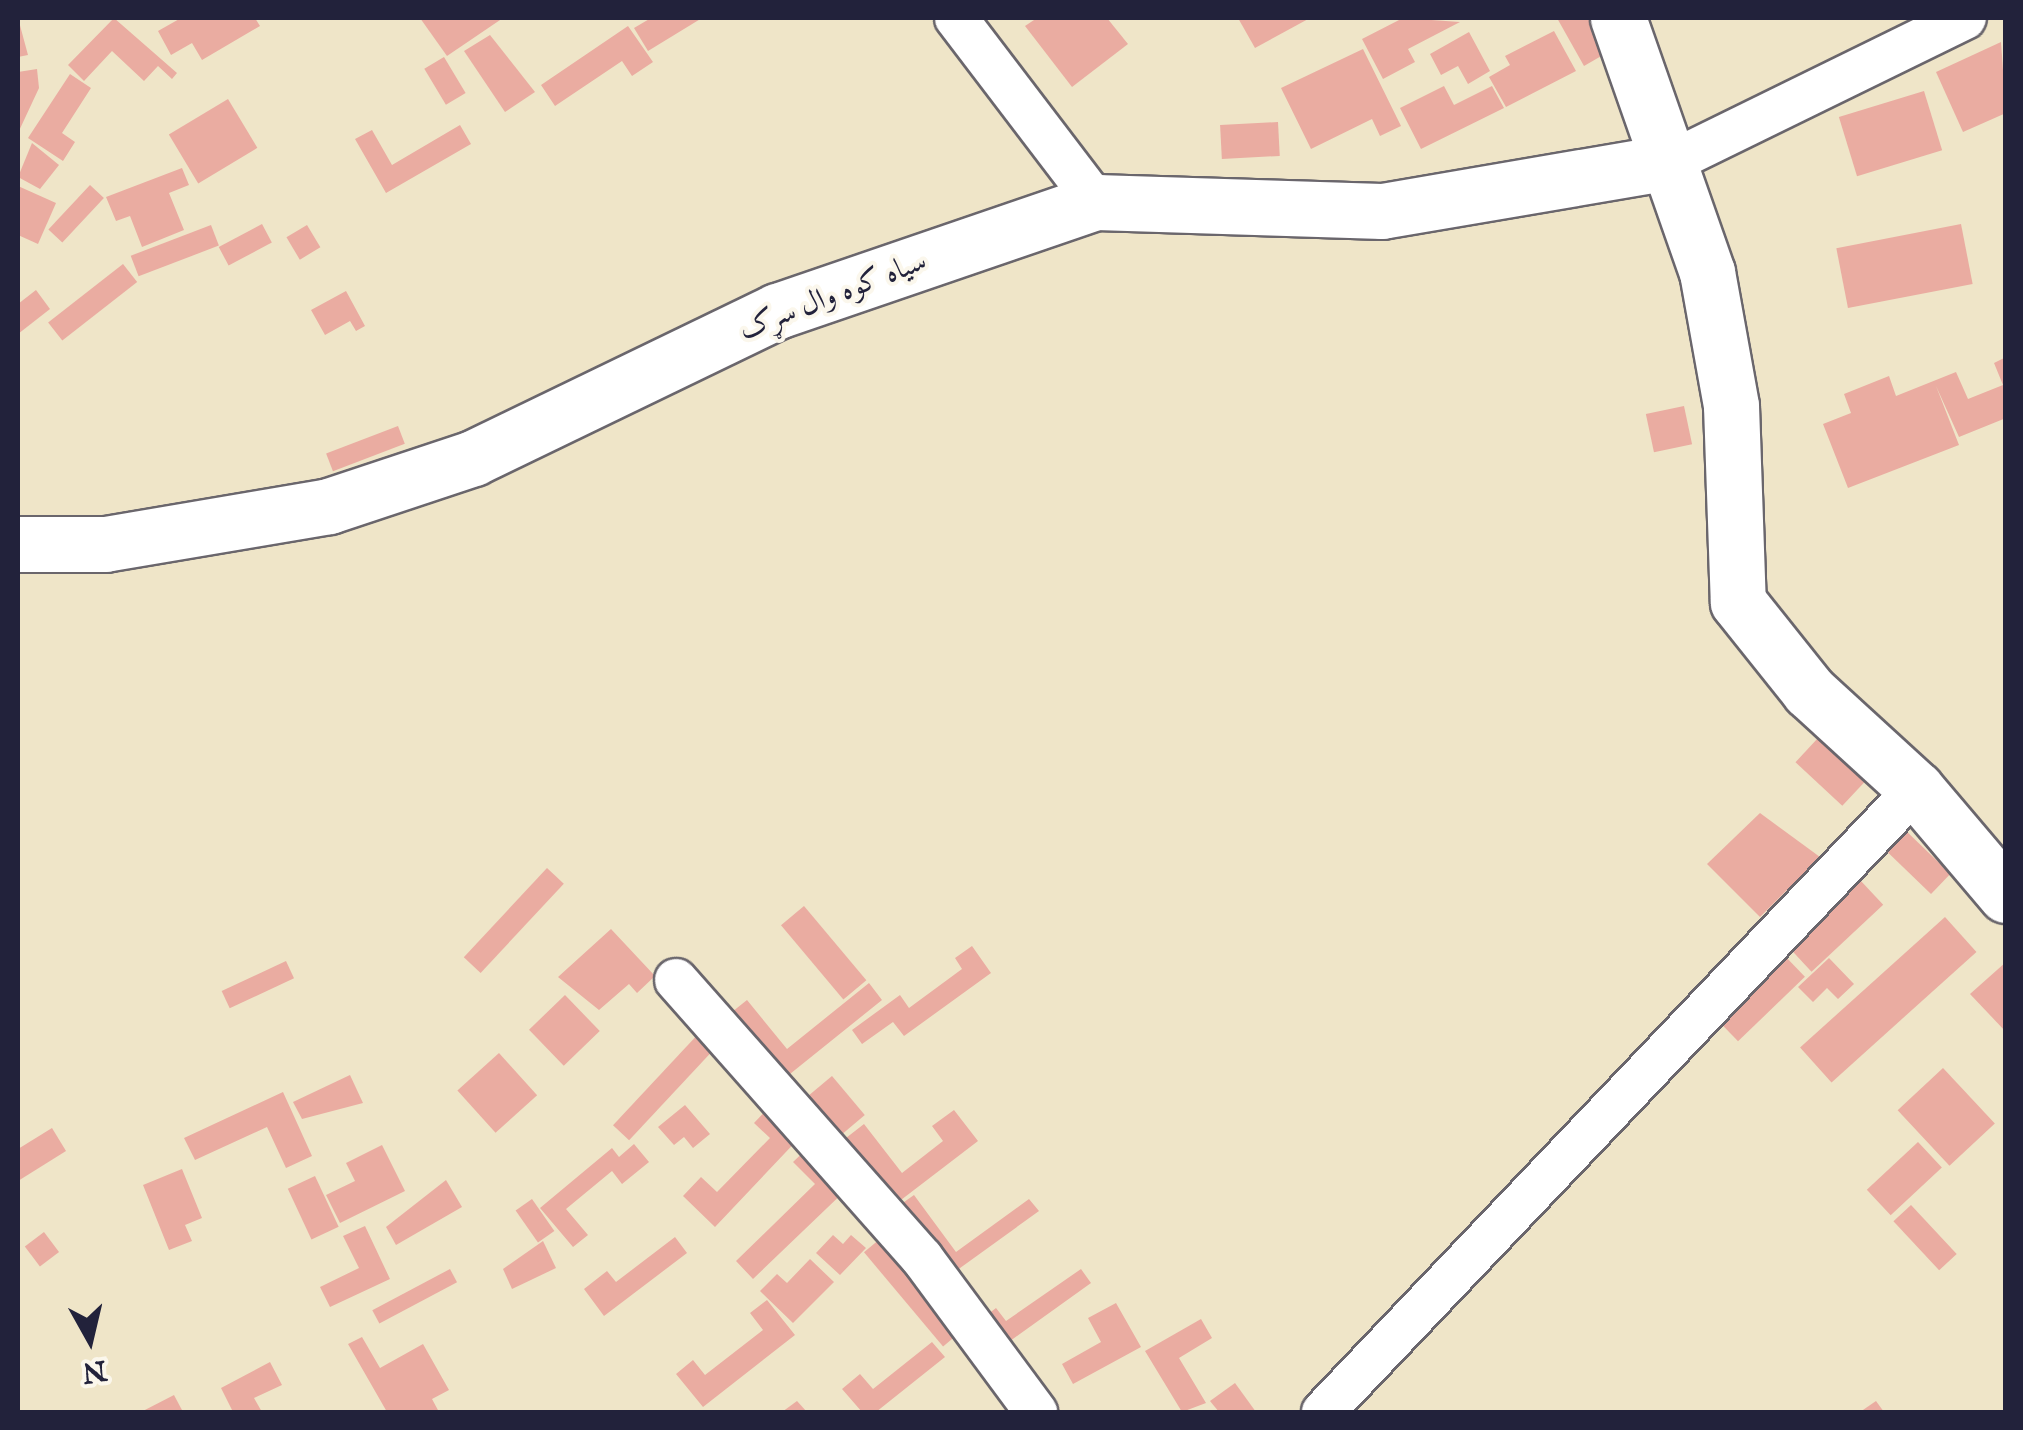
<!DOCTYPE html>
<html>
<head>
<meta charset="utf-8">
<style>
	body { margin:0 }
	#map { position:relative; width:2023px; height:1430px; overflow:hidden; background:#efe5c8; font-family:"IM FELL English",Amiri,serif }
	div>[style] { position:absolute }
	.building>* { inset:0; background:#eaaca1; transform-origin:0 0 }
	.roads { filter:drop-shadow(2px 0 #6a666c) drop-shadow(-2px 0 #6a666c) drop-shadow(0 2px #6a666c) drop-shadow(0 -2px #6a666c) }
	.minor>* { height:42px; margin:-21px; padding:0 21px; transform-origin:21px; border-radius:21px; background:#fff }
	.tertiary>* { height:55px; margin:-27.5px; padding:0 27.5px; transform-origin:27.5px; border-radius:27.5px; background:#fff }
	span { translate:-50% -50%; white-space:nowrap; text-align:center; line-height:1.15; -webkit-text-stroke:8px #fbf7ec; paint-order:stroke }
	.street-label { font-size:30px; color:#22223b }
	.frame { position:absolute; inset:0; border:20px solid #22223b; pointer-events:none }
	.north { position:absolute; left:40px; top:1290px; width:100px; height:100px; -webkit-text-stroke:8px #fbf7ec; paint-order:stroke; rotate:172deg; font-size:28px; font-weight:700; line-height:40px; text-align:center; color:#22223b }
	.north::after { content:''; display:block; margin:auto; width:35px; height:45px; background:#22223b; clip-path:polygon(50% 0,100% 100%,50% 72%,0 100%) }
</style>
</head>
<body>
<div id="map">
	<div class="building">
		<div style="clip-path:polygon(18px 18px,28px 55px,18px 57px)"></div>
		<div style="clip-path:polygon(114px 18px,177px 73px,172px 79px,158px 66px,144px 81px,112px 51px,84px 81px,68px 65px)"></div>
		<div style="clip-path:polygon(181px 18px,255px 18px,260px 26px,202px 60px,192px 43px,171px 55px,158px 31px)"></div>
		<div style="clip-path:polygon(420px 18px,503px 18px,447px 56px)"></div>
		<div style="clip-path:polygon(651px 18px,702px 18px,648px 51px,634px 28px)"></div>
		<div style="clip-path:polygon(1037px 18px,1107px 18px,1128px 44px,1072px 87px,1025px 26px)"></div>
		<div style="clip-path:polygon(1238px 18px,1310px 18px,1255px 48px)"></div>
		<div style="clip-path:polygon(1403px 18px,1460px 22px,1408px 49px,1415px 62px,1383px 79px,1362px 39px)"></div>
		<div style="clip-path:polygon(1557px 18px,1591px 18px,1610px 51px,1584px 66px)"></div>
		<div style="clip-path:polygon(628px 26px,653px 62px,632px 76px,622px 61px,555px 106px,541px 85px)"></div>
		<div style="clip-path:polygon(1554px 31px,1576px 71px,1506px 107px,1489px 77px,1510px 65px,1505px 56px)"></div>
		<div style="clip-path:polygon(1469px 32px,1490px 71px,1468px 84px,1458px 66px,1441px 75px,1430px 54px)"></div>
		<div style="clip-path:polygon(490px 35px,535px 92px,505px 112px,464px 51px)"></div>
		<div style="clip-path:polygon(2001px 42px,2006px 113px,1963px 132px,1936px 72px)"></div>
		<div style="clip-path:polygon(1363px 49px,1401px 126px,1380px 136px,1372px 119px,1311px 149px,1281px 88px)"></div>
		<div style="left:444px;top:57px;width:42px;height:23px;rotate:59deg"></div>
		<div style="clip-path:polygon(37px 69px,39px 88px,18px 133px,18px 72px)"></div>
		<div style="clip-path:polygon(70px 74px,91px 88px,62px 133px,75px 142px,63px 161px,28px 138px)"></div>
		<div style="clip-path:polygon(1444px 86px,1454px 105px,1492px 86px,1504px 108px,1421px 149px,1400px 108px)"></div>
		<div style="left:1924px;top:91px;width:62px;height:89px;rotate:73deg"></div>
		<div style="left:228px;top:99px;width:57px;height:69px;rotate:59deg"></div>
		<div style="left:1278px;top:122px;width:34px;height:58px;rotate:87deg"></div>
		<div style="clip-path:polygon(460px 125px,471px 144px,386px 193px,355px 139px,372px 130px,392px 165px)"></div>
		<div style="clip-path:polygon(32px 143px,59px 165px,40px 189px,18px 177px)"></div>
		<div style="clip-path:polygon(182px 168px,189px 185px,169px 193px,184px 230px,142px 247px,130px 216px,116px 221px,106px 197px)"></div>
		<div style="left:90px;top:185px;width:19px;height:61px;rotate:43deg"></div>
		<div style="clip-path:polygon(18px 186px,56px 203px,38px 244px,18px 235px)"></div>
		<div style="left:262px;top:224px;width:21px;height:49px;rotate:62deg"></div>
		<div style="left:1961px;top:224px;width:61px;height:127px;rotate:79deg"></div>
		<div style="left:211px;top:225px;width:22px;height:86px;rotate:69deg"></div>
		<div style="left:307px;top:225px;width:26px;height:24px;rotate:59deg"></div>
		<div style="left:123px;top:264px;width:23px;height:95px;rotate:52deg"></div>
		<div style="clip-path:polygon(36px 290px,50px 309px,18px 334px,18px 304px)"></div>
		<div style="clip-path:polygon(346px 291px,365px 326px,356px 331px,350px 321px,325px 335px,311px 310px)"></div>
		<div style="clip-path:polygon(2006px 357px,2006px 418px,1959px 437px,1936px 386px,1959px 445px,1848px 488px,1823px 424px,1851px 413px,1844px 394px,1889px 376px,1896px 396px,1956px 372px,1968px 399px,2003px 385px,1994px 363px)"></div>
		<div style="left:1684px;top:406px;width:39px;height:39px;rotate:78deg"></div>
		<div style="left:398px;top:426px;width:19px;height:77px;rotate:69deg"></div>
		<div style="left:1818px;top:738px;width:64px;height:33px;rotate:43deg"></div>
		<div style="clip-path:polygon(1760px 813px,1820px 857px,1760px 917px,1707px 864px)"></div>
		<div style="left:1903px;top:828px;width:66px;height:28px;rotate:44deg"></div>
		<div style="left:547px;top:868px;width:23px;height:122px;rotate:43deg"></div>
		<div style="left:1860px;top:880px;width:34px;height:98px;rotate:47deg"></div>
		<div style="left:804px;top:906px;width:97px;height:30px;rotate:50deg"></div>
		<div style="left:1945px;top:917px;width:47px;height:195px;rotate:48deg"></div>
		<div style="clip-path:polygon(611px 929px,655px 976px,637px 993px,629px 984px,599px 1010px,558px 977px)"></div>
		<div style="clip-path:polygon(972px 946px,991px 973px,904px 1036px,893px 1022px,862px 1044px,852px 1030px,900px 995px,909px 1008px,962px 969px,955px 958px)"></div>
		<div style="left:1782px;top:953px;width:33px;height:93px;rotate:46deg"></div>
		<div style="clip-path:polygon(1829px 958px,1854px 984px,1838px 999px,1827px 988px,1813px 1002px,1798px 987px)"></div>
		<div style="left:286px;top:961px;width:19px;height:71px;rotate:65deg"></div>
		<div style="clip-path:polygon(2006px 962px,2006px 1032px,1970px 994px)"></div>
		<div style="clip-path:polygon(869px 983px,882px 1000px,780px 1082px,727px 1016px,747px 1000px,787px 1049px)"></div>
		<div style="left:565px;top:995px;width:50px;height:50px;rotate:46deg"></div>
		<div style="left:701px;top:1031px;width:22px;height:129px;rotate:43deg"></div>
		<div style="left:499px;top:1053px;width:57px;height:56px;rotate:48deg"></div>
		<div style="left:1943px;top:1068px;width:76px;height:62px;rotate:47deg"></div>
		<div style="clip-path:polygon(350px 1075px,363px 1103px,302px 1119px,293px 1102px)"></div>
		<div style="left:832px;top:1076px;width:51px;height:39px;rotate:50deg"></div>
		<div style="clip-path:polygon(283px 1092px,312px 1156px,286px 1168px,267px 1127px,195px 1160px,184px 1138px)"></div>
		<div style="clip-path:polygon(772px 1104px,803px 1134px,715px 1227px,683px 1196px,701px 1177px,717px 1192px,770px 1138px,754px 1123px)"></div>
		<div style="clip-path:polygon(685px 1105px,710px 1134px,693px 1148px,684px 1137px,674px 1145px,658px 1127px)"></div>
		<div style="clip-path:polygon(954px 1110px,978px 1141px,897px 1203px,846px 1138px,864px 1124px,902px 1173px,943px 1141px,932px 1126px)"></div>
		<div style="clip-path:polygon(52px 1128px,66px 1151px,18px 1181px,18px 1149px)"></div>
		<div style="left:1918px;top:1142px;width:35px;height:70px;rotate:47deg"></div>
		<div style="clip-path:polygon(634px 1144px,649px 1162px,622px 1184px,612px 1171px,566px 1209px,588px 1235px,573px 1247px,540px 1208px,612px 1148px,619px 1157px)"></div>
		<div style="clip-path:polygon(382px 1145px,405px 1191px,340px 1223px,326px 1195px,355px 1181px,346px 1163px)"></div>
		<div style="clip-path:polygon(811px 1145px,850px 1186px,753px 1279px,736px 1261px,815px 1184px,793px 1162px)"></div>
		<div style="clip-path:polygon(182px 1169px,202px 1218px,185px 1225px,192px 1241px,169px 1250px,143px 1185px)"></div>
		<div style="left:315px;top:1176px;width:56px;height:30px;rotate:65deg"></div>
		<div style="clip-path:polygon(446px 1180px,462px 1207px,396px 1245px,386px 1227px)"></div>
		<div style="clip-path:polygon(914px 1195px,956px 1252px,1029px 1199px,1039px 1211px,949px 1276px,897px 1207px)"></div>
		<div style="left:532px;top:1199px;width:39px;height:20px;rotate:55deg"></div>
		<div style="left:1911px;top:1205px;width:67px;height:24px;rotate:47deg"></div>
		<div style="clip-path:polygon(365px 1226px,390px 1279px,330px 1307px,320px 1287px,359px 1268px,343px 1236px)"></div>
		<div style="left:44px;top:1232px;width:25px;height:24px;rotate:53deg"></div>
		<div style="left:887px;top:1233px;width:123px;height:30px;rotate:50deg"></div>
		<div style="clip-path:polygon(833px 1235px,843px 1244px,851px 1235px,866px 1248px,840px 1275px,816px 1253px)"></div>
		<div style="clip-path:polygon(675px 1237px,687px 1253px,604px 1316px,584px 1289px,607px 1271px,616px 1282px)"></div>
		<div style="clip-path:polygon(543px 1241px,556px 1268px,512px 1289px,503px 1269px)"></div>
		<div style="clip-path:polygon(810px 1259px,834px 1282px,793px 1323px,760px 1291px,777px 1274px,787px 1283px)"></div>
		<div style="left:450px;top:1269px;width:15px;height:88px;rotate:62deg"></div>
		<div style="clip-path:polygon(1081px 1269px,1091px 1283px,999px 1349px,979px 1321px,996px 1308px,1006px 1321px)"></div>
		<div style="clip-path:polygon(767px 1300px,795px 1335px,703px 1407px,676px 1374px,693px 1360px,705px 1375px,763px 1330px,750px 1313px)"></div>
		<div style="clip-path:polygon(1116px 1303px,1141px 1347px,1073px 1384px,1062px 1364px,1101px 1342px,1088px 1318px)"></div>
		<div style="clip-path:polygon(1201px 1319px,1212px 1338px,1179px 1358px,1206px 1403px,1182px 1412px,1145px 1351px)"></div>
		<div style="clip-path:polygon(362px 1337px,380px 1368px,423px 1344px,449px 1390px,432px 1399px,439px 1412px,387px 1412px,348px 1344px)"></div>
		<div style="clip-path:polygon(932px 1342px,945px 1357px,876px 1412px,862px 1412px,842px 1389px,860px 1374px,873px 1389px)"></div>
		<div style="clip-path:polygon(270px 1362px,282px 1385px,254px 1398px,262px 1412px,233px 1412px,221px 1388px)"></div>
		<div style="clip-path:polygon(1235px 1383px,1256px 1412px,1219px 1412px,1210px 1401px)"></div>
		<div style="clip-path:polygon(174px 1395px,183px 1412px,141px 1412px)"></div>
		<div style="clip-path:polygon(797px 1401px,807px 1412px,782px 1412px)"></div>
		<div style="clip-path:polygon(1876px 1401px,1884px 1412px,1860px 1412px)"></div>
	</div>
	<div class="roads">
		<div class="minor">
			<div style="left:956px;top:18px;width:231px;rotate:52.7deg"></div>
			<div style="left:1673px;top:161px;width:325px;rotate:-26.1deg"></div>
			<div style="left:676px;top:980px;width:371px;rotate:48.5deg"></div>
			<div style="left:922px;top:1258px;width:192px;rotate:53.5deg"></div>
			<div style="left:1323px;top:1412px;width:860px;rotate:-46.41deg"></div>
		</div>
		<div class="tertiary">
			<div style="left:1618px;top:18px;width:269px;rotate:70.7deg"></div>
			<div style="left:1707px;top:272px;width:136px;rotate:79.8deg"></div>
			<div style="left:1731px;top:406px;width:196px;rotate:88deg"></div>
			<div style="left:1738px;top:602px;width:114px;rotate:51.4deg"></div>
			<div style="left:1809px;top:691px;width:145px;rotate:42.5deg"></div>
			<div style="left:1916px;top:789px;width:139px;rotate:49.7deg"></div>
			<div style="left:18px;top:544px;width:87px"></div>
			<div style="left:105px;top:544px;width:227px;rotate:-9.6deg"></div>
			<div style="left:329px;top:506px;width:152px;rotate:-18.4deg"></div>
			<div style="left:473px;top:458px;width:338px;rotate:-25.8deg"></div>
			<div style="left:777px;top:311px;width:337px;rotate:-18.9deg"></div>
			<div style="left:1096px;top:202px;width:286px;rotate:1.8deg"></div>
			<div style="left:1382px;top:211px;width:295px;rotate:-9.7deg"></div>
		</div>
	</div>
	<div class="street-label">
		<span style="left:833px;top:296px;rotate:-21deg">سیاه کوه وال سړک</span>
	</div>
	<div class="frame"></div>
	<div class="north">N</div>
</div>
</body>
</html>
